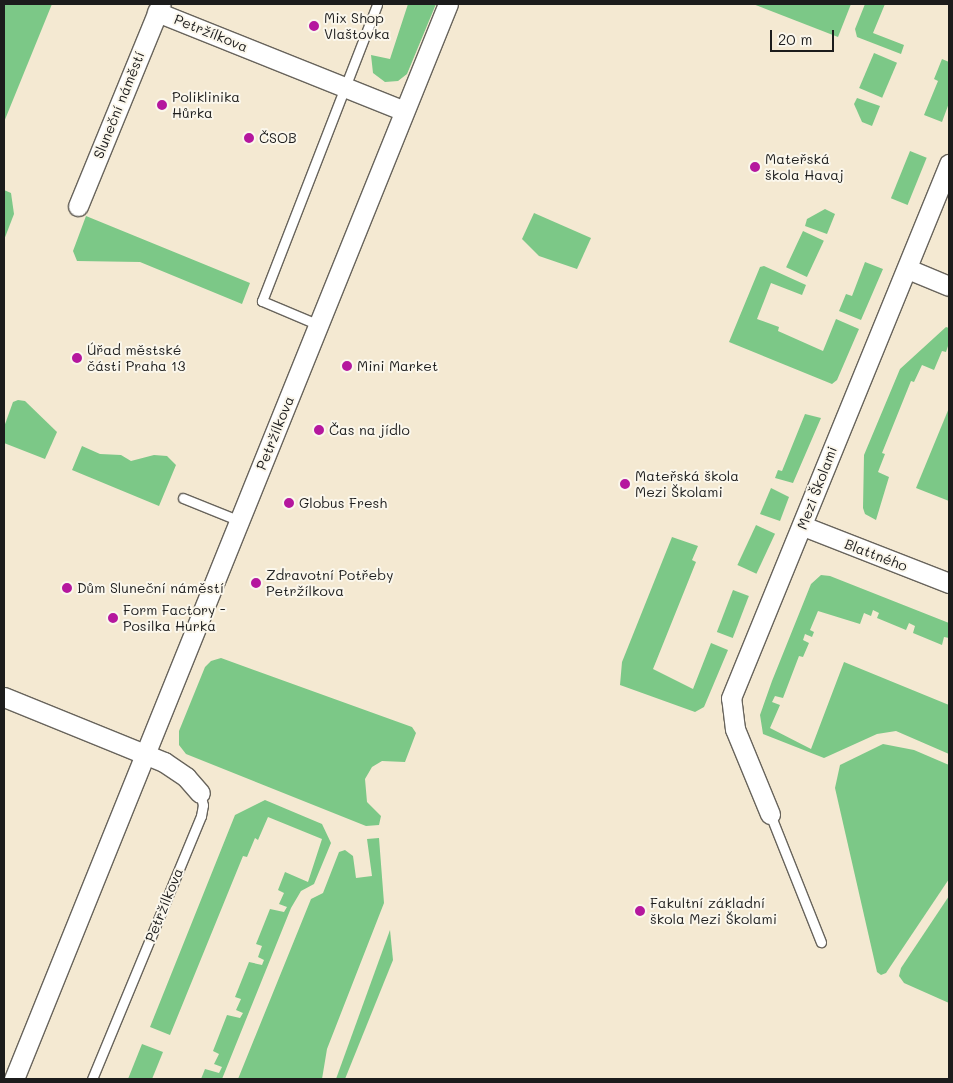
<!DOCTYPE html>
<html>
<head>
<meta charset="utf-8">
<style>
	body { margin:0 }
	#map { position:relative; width:953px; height:1083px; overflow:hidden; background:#f4e9d2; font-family:Mali,sans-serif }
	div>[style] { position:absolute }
	.green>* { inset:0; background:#7cc887; transform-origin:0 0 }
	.roads { filter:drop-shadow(1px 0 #68645c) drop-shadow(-1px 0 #68645c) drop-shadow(0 1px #68645c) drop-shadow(0 -1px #68645c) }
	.lane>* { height:9px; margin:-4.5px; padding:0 4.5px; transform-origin:4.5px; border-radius:4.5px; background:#fff }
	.street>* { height:19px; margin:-9.5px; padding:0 9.5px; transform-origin:9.5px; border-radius:9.5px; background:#fff }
	.dots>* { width:14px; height:14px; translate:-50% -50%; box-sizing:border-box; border:2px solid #fbf7ec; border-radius:50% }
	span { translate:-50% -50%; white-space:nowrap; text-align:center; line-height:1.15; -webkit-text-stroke:4px #fbf7ec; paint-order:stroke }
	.poi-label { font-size:14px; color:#1c1c1c }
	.left { translate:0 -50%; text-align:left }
	.street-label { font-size:14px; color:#1c1c1c }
	.frame { position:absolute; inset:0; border:5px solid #1c1c1c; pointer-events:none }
	.scale { position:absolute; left:770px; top:30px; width:64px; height:22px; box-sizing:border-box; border:2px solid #1c1c1c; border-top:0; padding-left:6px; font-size:15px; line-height:18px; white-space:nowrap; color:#1c1c1c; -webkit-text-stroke:4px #fbf7ec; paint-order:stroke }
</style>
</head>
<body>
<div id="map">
	<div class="green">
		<div style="clip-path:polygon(4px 4px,52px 4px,4px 122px)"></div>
		<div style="clip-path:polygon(408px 4px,436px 4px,407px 74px,398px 81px,385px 82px,373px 73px,371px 55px,390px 59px)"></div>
		<div style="clip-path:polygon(753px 4px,851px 4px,838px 37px)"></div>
		<div style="clip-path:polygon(865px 4px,885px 4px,873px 33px,904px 45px,901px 54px,857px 37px,855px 29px)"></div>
		<div style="left:874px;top:53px;width:25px;height:38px;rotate:23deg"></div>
		<div style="clip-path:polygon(942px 59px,949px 62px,949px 103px,942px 122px,924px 115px,938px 81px,934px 79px)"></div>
		<div style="clip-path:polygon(857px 98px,880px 106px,872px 126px,862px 122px,854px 104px)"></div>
		<div style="left:910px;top:151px;width:18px;height:51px;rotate:22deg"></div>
		<div style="clip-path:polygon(4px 190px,11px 193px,14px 214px,4px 240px)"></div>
		<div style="clip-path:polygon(825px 209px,835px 214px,827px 234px,805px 226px,807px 219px)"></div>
		<div style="clip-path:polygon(534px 213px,591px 238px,577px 269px,539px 256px,522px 239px)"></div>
		<div style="clip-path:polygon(86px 216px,250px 283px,242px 304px,140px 262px,77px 261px,73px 251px)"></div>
		<div style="left:803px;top:231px;width:23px;height:40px;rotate:25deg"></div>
		<div style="clip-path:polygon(865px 262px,883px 269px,861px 320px,839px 311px,846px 294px,852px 296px)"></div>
		<div style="clip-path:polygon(764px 266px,806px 285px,802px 295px,771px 283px,757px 319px,779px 327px,778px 331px,823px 351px,836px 319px,859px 329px,837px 380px,832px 384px,729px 342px,760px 267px)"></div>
		<div style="clip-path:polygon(946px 327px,949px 328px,949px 343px,946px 352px,942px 351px,934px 370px,922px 365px,914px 382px,911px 381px,882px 453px,885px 454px,878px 472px,889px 477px,876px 520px,865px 514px,863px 508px,864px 455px,900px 369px)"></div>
		<div style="clip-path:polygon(18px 400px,25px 401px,57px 432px,45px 459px,4px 443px,4px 427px,13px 402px)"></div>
		<div style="clip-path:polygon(949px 408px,949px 501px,916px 488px)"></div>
		<div style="clip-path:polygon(805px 414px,821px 418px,793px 483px,775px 478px,778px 470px,782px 471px)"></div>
		<div style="clip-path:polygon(82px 446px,100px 454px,121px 455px,131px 461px,154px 455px,167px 456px,176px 465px,159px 506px,72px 470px)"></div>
		<div style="clip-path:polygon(771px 488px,789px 497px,780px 521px,760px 514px)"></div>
		<div style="left:756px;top:525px;width:21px;height:44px;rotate:25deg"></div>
		<div style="clip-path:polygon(672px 537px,698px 546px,692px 560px,696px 562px,653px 669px,693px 689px,711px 643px,728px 650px,704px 707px,695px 712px,620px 685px,622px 662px)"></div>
		<div style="clip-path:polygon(821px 575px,830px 576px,949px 623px,949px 638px,944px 637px,942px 645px,913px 633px,915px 626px,909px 623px,906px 630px,877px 618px,879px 613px,873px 610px,871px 616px,864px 613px,860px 624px,818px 611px,810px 630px,814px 632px,812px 637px,805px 634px,803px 640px,809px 643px,803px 657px,799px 656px,783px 698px,775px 696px,772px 702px,780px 705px,770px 728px,811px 749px,844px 662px,949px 705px,949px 754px,896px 731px,877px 734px,824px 758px,763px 734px,760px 715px,772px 681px,811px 584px)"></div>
		<div style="left:733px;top:590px;width:17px;height:45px;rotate:21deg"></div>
		<div style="clip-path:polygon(221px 658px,412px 727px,416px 733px,405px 762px,382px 761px,372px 767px,365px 779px,367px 802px,381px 816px,379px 825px,366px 826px,186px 754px,179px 745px,179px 731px,205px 667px,211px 661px)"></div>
		<div style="clip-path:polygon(883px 744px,914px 750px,949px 765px,949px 879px,886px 973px,881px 975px,877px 972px,835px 788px,840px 765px)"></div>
		<div style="clip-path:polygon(265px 800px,322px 824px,331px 843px,314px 884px,301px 891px,291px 908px,222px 1079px,201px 1079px,205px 1069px,219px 1073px,222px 1067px,214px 1064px,219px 1054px,213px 1051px,227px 1015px,240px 1018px,243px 1013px,236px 1010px,241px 999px,235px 997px,249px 962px,262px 965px,264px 960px,258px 957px,262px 946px,256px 944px,270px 909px,284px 912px,287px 907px,279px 904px,284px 893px,278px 890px,285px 872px,308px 882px,322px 839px,268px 817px,258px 840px,255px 838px,247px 857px,243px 856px,170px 1035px,150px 1027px,235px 815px)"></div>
		<div style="clip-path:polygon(379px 838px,384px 903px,327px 1049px,322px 1079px,238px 1079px,311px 899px,323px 893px,339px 852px,345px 850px,353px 856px,356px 878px,372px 876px,367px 839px)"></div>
		<div style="clip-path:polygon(949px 896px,949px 1003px,904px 983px,899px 976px,901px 968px)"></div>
		<div style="clip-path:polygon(390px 930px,393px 960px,345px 1079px,336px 1079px)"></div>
		<div style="clip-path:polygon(142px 1044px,163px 1052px,152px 1079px,128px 1079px)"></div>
	</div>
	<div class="roads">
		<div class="lane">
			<div style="left:319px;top:325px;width:62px;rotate:-157.2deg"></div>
			<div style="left:262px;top:301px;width:318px;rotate:-68.8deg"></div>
			<div style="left:183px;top:498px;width:61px;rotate:22deg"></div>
			<div style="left:770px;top:814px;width:138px;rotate:68.3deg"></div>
			<div style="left:92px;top:1079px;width:285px;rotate:-67.5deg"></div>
			<div style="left:201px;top:816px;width:11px;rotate:-80deg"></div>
			<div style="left:203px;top:805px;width:12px;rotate:-104deg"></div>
		</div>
		<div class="street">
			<div style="left:157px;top:12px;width:266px;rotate:21.8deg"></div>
			<div style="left:78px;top:206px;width:218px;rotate:-67.7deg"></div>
			<div style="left:908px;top:269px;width:44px;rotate:22.5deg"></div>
			<div style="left:803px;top:526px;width:157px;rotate:21.3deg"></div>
			<div style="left:4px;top:697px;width:173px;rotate:22.1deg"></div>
			<div style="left:164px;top:762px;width:27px;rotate:34deg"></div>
			<div style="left:186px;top:777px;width:21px;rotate:49deg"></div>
			<div style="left:770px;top:814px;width:92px;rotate:-112.4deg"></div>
			<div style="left:735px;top:729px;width:31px;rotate:-97deg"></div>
			<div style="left:731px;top:698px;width:577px;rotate:-67.79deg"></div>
			<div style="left:14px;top:1079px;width:1159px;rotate:-68.02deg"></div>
		</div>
	</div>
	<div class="dots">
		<div style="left:314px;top:26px;background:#b5179e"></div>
		<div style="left:162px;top:105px;background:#b5179e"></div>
		<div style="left:249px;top:138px;background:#b5179e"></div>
		<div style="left:755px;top:167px;background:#b5179e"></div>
		<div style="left:77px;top:358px;background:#b5179e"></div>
		<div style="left:347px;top:366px;background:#b5179e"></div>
		<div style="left:319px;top:430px;background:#b5179e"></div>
		<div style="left:625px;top:484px;background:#b5179e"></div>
		<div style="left:289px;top:503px;background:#b5179e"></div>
		<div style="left:256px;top:583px;background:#b5179e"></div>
		<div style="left:67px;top:588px;background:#b5179e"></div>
		<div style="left:113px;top:618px;background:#b5179e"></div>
		<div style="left:640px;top:911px;background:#b5179e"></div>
	</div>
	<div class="poi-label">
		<span class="left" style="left:324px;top:26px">Mix Shop<br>Vlaštovka</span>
		<span class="left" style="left:172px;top:105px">Poliklinika<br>Hůrka</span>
		<span class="left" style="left:259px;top:138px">ČSOB</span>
		<span class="left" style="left:765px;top:167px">Mateřská<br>škola Havaj</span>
		<span class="left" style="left:87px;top:358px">Úřad městské<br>části Praha 13</span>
		<span class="left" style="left:357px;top:366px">Mini Market</span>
		<span class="left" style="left:329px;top:430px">Čas na jídlo</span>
		<span class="left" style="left:635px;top:484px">Mateřská škola<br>Mezi Školami</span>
		<span class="left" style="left:299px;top:503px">Globus Fresh</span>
		<span class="left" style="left:266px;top:583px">Zdravotní Potřeby<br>Petržílkova</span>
		<span class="left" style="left:77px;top:588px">Dům Sluneční náměstí</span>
		<span class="left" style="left:123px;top:618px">Form Factory -<br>Posilka Hurka</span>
		<span class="left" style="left:650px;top:911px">Fakultní základní<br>škola Mezi Školami</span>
	</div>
	<div class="street-label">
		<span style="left:211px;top:33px;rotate:22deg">Petržílkova</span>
		<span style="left:119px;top:105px;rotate:-68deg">Sluneční náměstí</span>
		<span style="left:275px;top:433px;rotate:-68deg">Petržílkova</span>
		<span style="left:817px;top:488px;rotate:-69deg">Mezi Školami</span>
		<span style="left:876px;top:555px;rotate:21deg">Blattného</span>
		<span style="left:164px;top:905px;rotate:-68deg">Petržílkova</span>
	</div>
	<div class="frame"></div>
	<div class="scale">20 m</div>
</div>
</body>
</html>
